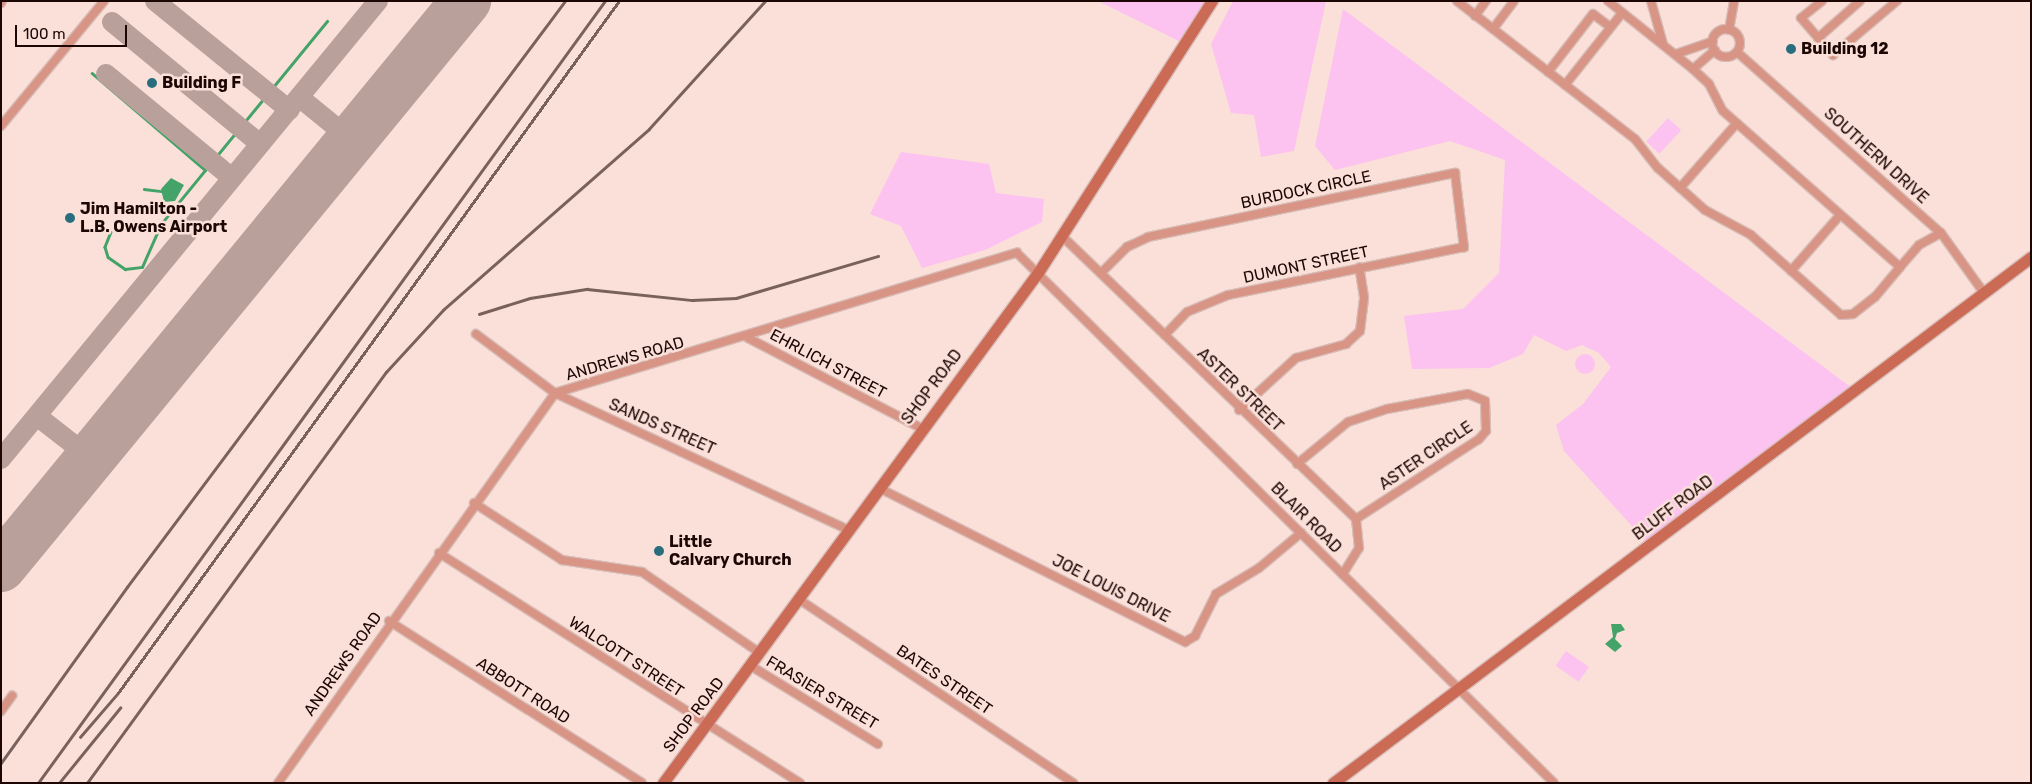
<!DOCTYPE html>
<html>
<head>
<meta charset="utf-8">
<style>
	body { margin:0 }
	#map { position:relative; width:2032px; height:784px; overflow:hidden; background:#fbe0d9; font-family:Rubik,sans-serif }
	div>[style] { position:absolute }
	.green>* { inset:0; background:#fcc2f0; transform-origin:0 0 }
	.round { border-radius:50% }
	.water>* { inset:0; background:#43a368 }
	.stream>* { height:2.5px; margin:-1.25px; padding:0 1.25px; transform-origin:1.25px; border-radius:1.25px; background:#43a368 }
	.taxiway>* { height:20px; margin:-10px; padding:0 10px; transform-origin:10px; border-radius:10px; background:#baa09a }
	.runway>* { height:50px; margin:-25px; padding:0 25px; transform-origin:25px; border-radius:25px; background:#baa09a }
	.roads { filter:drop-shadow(1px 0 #d7bdb7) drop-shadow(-1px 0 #d7bdb7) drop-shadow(0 1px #d7bdb7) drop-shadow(0 -1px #d7bdb7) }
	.street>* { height:8px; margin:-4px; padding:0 4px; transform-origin:4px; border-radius:4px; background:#d89586 }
	.street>.ring { margin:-4px; padding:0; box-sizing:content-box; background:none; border:8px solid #d89586; border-radius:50% }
	.secondary>* { height:11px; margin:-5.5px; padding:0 5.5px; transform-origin:5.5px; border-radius:5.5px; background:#cb6a55 }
	.rail>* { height:2.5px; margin:-1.25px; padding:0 1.25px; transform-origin:1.25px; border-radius:1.25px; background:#79615c }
	.dots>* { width:14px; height:14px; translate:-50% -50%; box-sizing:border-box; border:2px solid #fbe0d9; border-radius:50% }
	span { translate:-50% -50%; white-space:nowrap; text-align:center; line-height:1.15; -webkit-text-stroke:5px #fbe0d9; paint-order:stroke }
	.poi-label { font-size:16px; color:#1c0704; font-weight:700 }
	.left { translate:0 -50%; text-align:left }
	.street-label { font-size:16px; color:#1c0704 }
	.frame { position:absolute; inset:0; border:2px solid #1c0704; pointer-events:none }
	.scale { position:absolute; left:15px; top:25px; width:112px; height:22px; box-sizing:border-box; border:2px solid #1c0704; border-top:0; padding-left:6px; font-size:15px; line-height:18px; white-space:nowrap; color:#1c0704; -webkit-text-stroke:4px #fbe0d9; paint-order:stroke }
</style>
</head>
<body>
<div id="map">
	<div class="green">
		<div style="clip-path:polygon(1098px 1px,1212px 1px,1185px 44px)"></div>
		<div style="clip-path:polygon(1233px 1px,1326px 1px,1294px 151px,1261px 157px,1254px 115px,1231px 113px,1211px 44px)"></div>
		<div style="clip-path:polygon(1343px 9px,1856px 391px,1650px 546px,1564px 451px,1556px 425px,1583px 404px,1611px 367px,1599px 353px,1582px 345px,1566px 351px,1534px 335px,1523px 354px,1489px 368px,1412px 369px,1404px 316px,1463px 309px,1499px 273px,1505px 160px,1450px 141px,1335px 170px,1315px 146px)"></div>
		<div style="left:1668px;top:118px;width:18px;height:32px;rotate:43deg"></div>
		<div style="clip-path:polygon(901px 152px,989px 164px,996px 193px,1044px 199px,1042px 222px,985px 250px,922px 268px,901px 226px,870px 214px)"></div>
		<div class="round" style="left:1575px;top:354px;width:20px;height:20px"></div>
		<div style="left:1566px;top:651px;width:28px;height:18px;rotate:35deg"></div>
	</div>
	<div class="water">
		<div style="clip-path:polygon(171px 178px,184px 185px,175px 201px,164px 202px,161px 189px)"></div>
		<div style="clip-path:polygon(1611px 624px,1621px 624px,1625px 630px,1617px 633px,1615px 639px,1622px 646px,1615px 652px,1605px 644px,1613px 637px)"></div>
	</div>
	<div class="stream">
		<div style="left:92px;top:73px;width:149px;rotate:40.6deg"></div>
		<div style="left:144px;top:189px;width:17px;rotate:7deg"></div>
		<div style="left:111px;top:232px;width:16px;rotate:112deg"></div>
		<div style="left:105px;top:247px;width:10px;rotate:73deg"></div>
		<div style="left:108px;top:257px;width:21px;rotate:35deg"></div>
		<div style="left:125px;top:269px;width:17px;rotate:-7deg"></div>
		<div style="left:142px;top:267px;width:47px;rotate:-66.2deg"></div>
		<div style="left:161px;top:224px;width:262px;rotate:-50.7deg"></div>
	</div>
	<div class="taxiway">
		<div style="left:155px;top:1px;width:173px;rotate:39.1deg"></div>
		<div style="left:112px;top:22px;width:192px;rotate:39.5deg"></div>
		<div style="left:106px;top:74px;width:163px;rotate:39.5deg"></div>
		<div style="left:299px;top:97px;width:68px;rotate:39.1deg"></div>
		<div style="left:37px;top:416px;width:68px;rotate:37.9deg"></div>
		<div style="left:1px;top:459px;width:593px;rotate:-50.54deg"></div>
	</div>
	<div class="runway">
		<div style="left:1px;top:567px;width:733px;rotate:-50.6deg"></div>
	</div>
	<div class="roads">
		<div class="street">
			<div style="left:1457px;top:1px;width:225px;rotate:37.8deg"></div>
			<div style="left:1635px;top:139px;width:37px;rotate:52deg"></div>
			<div style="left:1658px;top:168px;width:63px;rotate:41.8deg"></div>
			<div style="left:1705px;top:210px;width:52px;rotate:28.5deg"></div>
			<div style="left:1751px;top:235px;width:120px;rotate:41.6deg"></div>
			<div style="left:1841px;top:315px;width:12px;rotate:-5deg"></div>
			<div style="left:1853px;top:314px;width:28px;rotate:-38deg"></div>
			<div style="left:1875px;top:297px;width:39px;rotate:-50deg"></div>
			<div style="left:1608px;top:1px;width:109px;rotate:38.7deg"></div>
			<div style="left:1693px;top:69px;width:22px;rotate:43deg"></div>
			<div style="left:1709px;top:84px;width:30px;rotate:63deg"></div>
			<div style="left:1723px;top:111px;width:236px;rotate:41.4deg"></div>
			<div style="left:1900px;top:267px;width:29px;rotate:-49deg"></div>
			<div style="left:1919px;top:245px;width:25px;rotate:-29deg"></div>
			<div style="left:1651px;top:1px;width:45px;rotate:74.4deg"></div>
			<div style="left:1822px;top:1px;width:27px;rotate:141deg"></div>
			<div style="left:1801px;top:18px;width:49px;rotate:49.1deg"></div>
			<div style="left:1833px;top:55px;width:84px;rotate:-40.2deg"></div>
			<div style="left:1px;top:3px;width:2px;rotate:-63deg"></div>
			<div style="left:1475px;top:16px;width:19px;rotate:-54deg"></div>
			<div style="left:1493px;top:29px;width:35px;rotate:-53deg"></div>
			<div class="ring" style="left:1712px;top:29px;width:20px;height:20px"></div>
			<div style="left:1729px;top:30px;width:29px;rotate:-80deg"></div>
			<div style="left:1818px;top:38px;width:56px;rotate:-41.4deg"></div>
			<div style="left:1737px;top:52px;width:273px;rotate:41.6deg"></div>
			<div style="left:1941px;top:233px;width:74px;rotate:54.4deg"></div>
			<div style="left:1676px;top:54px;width:39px;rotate:-19deg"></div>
			<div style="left:1693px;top:69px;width:29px;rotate:-41deg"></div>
			<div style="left:1548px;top:72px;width:73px;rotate:-52.2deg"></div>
			<div style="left:1593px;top:14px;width:21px;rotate:37deg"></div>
			<div style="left:1565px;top:85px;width:92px;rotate:-51.6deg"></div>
			<div style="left:1px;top:126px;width:162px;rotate:-50.5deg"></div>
			<div style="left:1680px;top:188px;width:86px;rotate:-48.8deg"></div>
			<div style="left:1063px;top:237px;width:407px;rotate:43.9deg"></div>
			<div style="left:1356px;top:519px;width:29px;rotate:84deg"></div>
			<div style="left:1359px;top:548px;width:31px;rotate:122deg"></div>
			<div style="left:1791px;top:271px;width:74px;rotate:-48.8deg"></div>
			<div style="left:1101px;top:273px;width:37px;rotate:-45deg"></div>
			<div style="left:1127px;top:247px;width:23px;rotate:-25deg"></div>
			<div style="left:1148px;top:237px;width:314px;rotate:-11.8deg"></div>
			<div style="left:1455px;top:173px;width:75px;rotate:83.1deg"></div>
			<div style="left:1464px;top:247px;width:241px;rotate:168.5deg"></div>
			<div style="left:1228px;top:295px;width:44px;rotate:157.5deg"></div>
			<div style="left:1187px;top:312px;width:32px;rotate:134deg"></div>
			<div style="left:476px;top:334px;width:99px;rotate:36.8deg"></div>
			<div style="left:555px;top:393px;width:322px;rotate:25deg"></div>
			<div style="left:748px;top:338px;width:195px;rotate:27.5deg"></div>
			<div style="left:1239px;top:410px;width:77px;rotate:-42.4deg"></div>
			<div style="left:1296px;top:358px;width:52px;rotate:-15.6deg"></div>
			<div style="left:1346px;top:344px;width:19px;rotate:-43deg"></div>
			<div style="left:1360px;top:331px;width:34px;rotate:-83deg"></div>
			<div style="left:1364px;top:297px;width:30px;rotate:-99deg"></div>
			<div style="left:1297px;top:464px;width:66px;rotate:-39.5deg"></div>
			<div style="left:1348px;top:422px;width:41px;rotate:-18.4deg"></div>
			<div style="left:1387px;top:409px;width:82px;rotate:-10.5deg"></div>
			<div style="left:1468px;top:394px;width:18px;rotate:22deg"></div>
			<div style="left:1485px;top:401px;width:30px;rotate:88deg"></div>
			<div style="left:1486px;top:431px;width:11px;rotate:131deg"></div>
			<div style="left:1479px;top:439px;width:147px;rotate:147deg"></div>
			<div style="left:879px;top:488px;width:343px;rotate:26.7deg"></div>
			<div style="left:1185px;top:642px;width:12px;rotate:-31deg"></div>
			<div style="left:1195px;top:636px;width:47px;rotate:-63.4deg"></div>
			<div style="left:1216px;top:594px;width:50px;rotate:-31.2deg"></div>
			<div style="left:1259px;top:568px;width:55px;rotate:-39.8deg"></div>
			<div style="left:474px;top:503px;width:105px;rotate:32.9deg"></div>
			<div style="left:562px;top:560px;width:81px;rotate:8.5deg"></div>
			<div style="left:642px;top:572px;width:143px;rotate:34.5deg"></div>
			<div style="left:439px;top:553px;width:428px;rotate:32.5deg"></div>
			<div style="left:800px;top:600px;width:329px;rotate:33.8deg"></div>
			<div style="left:389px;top:621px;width:300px;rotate:32.6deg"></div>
			<div style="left:751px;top:666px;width:149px;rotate:31.6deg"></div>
			<div style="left:1px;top:711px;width:19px;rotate:-54deg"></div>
			<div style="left:278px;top:783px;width:478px;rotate:-54.6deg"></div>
			<div style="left:555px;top:393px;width:483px;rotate:-16.9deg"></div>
			<div style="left:1017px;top:253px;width:754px;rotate:44.62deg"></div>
		</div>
		<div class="secondary">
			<div style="left:663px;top:783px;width:635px;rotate:-53.71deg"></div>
			<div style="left:1039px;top:271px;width:321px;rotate:-57.4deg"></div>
			<div style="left:1333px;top:783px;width:874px;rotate:-37deg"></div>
		</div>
	</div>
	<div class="rail">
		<div style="left:479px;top:314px;width:53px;rotate:-17.4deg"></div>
		<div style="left:530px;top:298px;width:58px;rotate:-9deg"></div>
		<div style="left:587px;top:289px;width:106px;rotate:6deg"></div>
		<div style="left:692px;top:300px;width:44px;rotate:-2.6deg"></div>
		<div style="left:736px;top:298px;width:148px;rotate:-16.5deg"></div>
		<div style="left:80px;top:737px;width:58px;rotate:-49.2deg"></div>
		<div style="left:118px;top:693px;width:854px;rotate:-54.1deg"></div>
		<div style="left:1px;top:763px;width:216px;rotate:-54.4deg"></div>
		<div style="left:127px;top:587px;width:732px;rotate:-53.22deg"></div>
		<div style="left:38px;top:783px;width:966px;rotate:-54.06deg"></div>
		<div style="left:59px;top:783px;width:97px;rotate:-50.9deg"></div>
		<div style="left:87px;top:783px;width:508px;rotate:-53.96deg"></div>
		<div style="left:386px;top:372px;width:84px;rotate:-47.4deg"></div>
		<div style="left:443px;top:310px;width:274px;rotate:-41.3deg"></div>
		<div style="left:649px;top:129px;width:173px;rotate:-47.8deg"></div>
	</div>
	<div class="dots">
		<div style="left:1791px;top:49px;background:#286e7d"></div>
		<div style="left:152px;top:83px;background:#286e7d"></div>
		<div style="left:70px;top:218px;background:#286e7d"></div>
		<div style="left:659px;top:551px;background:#286e7d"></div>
	</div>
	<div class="poi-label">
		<span class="left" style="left:1801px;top:49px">Building 12</span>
		<span class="left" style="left:162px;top:83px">Building F</span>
		<span class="left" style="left:80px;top:218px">Jim Hamilton -<br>L.B. Owens Airport</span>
		<span class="left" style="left:669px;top:551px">Little<br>Calvary Church</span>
	</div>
	<div class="street-label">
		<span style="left:1876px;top:156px;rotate:42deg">SOUTHERN DRIVE</span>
		<span style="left:1306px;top:190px;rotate:-12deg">BURDOCK CIRCLE</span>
		<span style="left:1306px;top:265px;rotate:-12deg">DUMONT STREET</span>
		<span style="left:625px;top:359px;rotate:-16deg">ANDREWS ROAD</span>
		<span style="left:828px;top:364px;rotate:28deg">EHRLICH STREET</span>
		<span style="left:932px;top:387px;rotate:-53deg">SHOP ROAD</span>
		<span style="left:1240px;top:390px;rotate:44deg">ASTER STREET</span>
		<span style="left:662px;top:427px;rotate:24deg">SANDS STREET</span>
		<span style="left:1426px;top:456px;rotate:-34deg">ASTER CIRCLE</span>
		<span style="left:1673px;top:508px;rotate:-37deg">BLUFF ROAD</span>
		<span style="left:1306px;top:518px;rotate:45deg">BLAIR ROAD</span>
		<span style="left:1111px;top:589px;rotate:27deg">JOE LOUIS DRIVE</span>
		<span style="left:626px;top:657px;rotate:33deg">WALCOTT STREET</span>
		<span style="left:343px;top:664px;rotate:-55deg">ANDREWS ROAD</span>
		<span style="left:944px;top:680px;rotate:34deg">BATES STREET</span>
		<span style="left:523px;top:691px;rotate:33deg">ABBOTT ROAD</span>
		<span style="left:822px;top:693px;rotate:31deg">FRASIER STREET</span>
		<span style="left:694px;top:715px;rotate:-53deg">SHOP ROAD</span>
	</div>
	<div class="frame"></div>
	<div class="scale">100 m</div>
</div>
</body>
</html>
